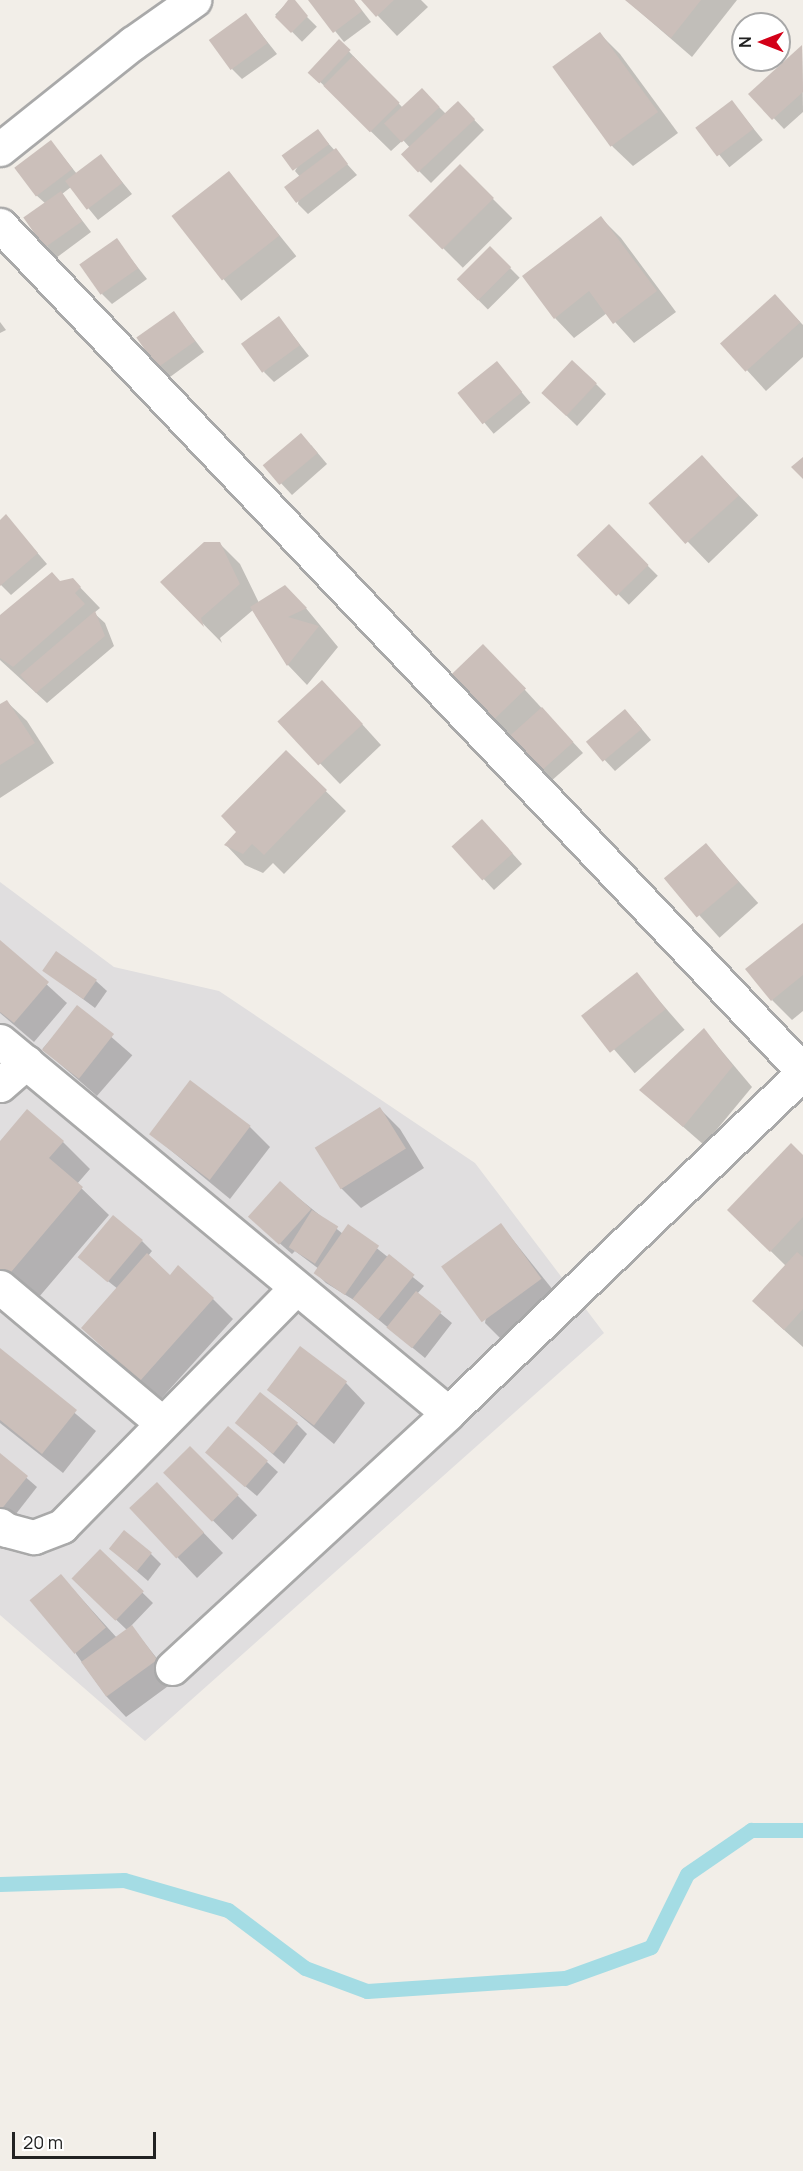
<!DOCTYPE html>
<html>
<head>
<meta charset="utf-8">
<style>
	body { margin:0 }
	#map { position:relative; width:803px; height:2171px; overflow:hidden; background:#f2eee8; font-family:Manrope,sans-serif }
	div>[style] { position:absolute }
	.residential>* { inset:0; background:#e0dedf }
	.shadow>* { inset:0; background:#0003; transform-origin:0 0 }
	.stream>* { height:15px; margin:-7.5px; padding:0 7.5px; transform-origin:7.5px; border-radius:7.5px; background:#a4dce4 }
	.building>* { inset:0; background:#cbbfba; transform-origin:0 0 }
	.roads { filter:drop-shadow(2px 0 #a9a9a9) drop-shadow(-2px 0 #a9a9a9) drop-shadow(0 2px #a9a9a9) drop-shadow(0 -2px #a9a9a9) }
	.street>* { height:33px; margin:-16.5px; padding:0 16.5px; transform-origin:16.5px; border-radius:16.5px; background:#fff }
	span { translate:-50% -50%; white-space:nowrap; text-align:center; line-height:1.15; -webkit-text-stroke:6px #fff; paint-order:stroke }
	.north { position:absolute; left:731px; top:12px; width:60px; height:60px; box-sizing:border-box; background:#fff; border:2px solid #a7a7a7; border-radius:50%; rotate:270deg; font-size:16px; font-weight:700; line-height:24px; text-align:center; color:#222 }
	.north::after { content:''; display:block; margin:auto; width:21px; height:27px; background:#d30018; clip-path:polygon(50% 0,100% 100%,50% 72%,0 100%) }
	.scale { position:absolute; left:12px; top:2132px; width:144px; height:27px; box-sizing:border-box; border:3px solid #222; border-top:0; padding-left:8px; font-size:18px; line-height:21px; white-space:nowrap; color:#222; -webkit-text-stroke:4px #fff; paint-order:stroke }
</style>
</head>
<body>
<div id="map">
	<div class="residential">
		<div style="clip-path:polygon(0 882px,114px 967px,219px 991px,475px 1163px,604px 1333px,145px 1741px,0 1615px)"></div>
	</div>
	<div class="shadow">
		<div style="left:290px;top:0;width:38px;height:21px;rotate:45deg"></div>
		<div style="clip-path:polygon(310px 0,354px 0,371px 22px,344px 42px)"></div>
		<div style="clip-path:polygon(363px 0,421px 0,428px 7px,397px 36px)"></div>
		<div style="clip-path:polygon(626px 0,737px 0,692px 57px)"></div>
		<div style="clip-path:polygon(246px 15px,277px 54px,242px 79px,232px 69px)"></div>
		<div style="clip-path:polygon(600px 34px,620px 54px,678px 133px,633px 166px,613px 147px,555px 68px)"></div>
		<div style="clip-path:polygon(339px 41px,403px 108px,422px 90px,447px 115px,458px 103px,484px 130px,431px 183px,405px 157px,412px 150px,403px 140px,391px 151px,310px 72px)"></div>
		<div style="clip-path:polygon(802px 47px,803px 112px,784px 129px,751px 94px)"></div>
		<div style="left:732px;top:102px;width:49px;height:43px;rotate:51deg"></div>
		<div style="clip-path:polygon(318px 132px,357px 175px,308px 214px,298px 204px,301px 178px,295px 171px)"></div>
		<div style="clip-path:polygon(51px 142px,77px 174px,101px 156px,132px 194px,98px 220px,71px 187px,62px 194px,91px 232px,56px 258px,26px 219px,46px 204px,36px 195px)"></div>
		<div style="left:460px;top:166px;width:74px;height:70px;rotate:45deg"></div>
		<div style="left:229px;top:173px;width:107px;height:71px;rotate:51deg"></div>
		<div style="clip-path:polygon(601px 218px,621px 238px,676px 312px,634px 343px,607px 313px,574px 338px,555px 318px)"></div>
		<div style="clip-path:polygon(116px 240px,147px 279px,112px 304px,102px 294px)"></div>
		<div style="left:490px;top:248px;width:42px;height:45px;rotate:45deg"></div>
		<div style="clip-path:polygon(775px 296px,803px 325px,803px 357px,766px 391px,723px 344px)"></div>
		<div style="clip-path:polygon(174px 313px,204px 352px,170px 377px,159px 367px)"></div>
		<div style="clip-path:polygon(279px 318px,309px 356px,274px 382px,264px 372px)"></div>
		<div style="clip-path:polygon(0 322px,6px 330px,0 333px)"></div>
		<div style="left:497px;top:363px;width:52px;height:48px;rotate:50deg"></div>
		<div style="clip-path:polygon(596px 384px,606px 394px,577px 426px,544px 394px)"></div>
		<div style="clip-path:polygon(311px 445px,327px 464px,292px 495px,266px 467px)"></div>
		<div style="left:702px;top:457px;width:81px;height:69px;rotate:46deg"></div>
		<div style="clip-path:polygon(6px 516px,47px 564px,11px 595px,0 584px,0 522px)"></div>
		<div style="left:609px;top:527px;width:69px;height:41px;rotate:45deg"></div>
		<div style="clip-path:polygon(220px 544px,240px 564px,259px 603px,305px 607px,338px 647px,307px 685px,288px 665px,253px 610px,220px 638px,222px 643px,162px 582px)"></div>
		<div style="clip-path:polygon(73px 580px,100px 608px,94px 613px,105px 623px,114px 646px,47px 703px,0 660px,0 617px,60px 582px)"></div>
		<div style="clip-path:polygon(503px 666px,583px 753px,550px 782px,489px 724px)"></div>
		<div style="clip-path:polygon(7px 702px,27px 721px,54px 763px,0 798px,0 706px)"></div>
		<div style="clip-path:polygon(342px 702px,381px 745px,340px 784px,280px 722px)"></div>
		<div style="clip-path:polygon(635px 721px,651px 740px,615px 771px,589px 743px)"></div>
		<div style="clip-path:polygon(286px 752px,346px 811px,284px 874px,273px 863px,263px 873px,245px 865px,226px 845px,238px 832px)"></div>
		<div style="clip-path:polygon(492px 831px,522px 864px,494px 890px,453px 846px)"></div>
		<div style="left:706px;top:845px;width:78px;height:52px;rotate:48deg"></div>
		<div style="clip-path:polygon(803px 925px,803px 1011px,792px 1020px,772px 1000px)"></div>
		<div style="clip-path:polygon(0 942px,67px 1003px,34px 1042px,0 1013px)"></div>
		<div style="clip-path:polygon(44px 970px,96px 981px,107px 991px,95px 1008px)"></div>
		<div style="left:636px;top:974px;width:74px;height:66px;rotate:49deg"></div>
		<div style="left:78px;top:1008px;width:72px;height:54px;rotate:41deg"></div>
		<div style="clip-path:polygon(704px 1030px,752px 1087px,704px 1145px,641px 1090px)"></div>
		<div style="clip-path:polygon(380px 1109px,400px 1129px,424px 1168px,361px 1208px,341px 1188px,317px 1149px)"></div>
		<div style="clip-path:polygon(250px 1127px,270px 1147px,230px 1199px,151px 1134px)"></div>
		<div style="clip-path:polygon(63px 1142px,90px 1169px,77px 1184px,109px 1215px,33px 1304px,0 1275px,0 1143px)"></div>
		<div style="clip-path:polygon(803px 1157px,803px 1347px,774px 1321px,786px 1266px,729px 1210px)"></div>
		<div style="clip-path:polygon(280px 1183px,343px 1234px,349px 1226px,424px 1286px,417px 1294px,452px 1323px,425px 1358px,357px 1302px,326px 1283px,316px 1273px,319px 1269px,295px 1251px,292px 1254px,261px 1227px)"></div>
		<div style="clip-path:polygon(501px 1225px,561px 1300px,505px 1343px,485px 1323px)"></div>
		<div style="clip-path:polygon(142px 1241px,152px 1251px,148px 1256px,170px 1277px,213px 1299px,233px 1319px,160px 1400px,103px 1347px,118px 1289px,90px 1267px)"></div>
		<div style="clip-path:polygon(0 1350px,96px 1431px,63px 1473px,0 1423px)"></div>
		<div style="clip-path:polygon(346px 1383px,365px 1403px,334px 1444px,270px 1391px)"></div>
		<div style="clip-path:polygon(237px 1423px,297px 1424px,307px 1434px,284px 1464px)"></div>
		<div style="left:190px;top:1448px;width:95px;height:35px;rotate:45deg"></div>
		<div style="clip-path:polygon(0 1455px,37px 1487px,12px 1519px,0 1510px)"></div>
		<div style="clip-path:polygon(267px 1462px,278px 1472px,257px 1496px,218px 1463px)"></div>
		<div style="clip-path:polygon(176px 1504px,223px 1553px,197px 1578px,131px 1508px)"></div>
		<div style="clip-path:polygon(111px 1549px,151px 1554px,161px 1564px,148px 1581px)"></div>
		<div style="clip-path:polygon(100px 1551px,153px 1603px,131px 1626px,175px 1681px,126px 1717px,107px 1697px,76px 1654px,61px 1576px,117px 1638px,127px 1630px,84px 1589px)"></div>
	</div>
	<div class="stream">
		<div style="left:0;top:1884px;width:124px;rotate:-1.8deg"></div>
		<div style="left:124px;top:1880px;width:108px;rotate:16.1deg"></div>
		<div style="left:228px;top:1910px;width:96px;rotate:37deg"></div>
		<div style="left:305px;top:1968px;width:66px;rotate:20.4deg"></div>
		<div style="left:367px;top:1991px;width:198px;rotate:-3.8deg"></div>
		<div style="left:565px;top:1978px;width:91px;rotate:-19.8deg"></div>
		<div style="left:651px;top:1947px;width:81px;rotate:-63.7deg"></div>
		<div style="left:687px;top:1874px;width:78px;rotate:-34.5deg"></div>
		<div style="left:751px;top:1830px;width:52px"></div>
	</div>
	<div class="building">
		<div style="clip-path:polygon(288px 0,295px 0,308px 16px,291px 33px,275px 17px)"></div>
		<div style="clip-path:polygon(308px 0,354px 0,362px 11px,333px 33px)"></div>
		<div style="clip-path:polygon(361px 0,394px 0,376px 17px)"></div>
		<div style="clip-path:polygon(625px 0,701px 0,671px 38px)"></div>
		<div style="left:246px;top:13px;width:37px;height:46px;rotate:54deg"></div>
		<div style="left:600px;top:32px;width:99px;height:59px;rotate:54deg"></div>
		<div style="left:339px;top:39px;width:16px;height:46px;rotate:43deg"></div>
		<div style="clip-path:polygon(802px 45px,803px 92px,772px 120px,748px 94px)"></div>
		<div style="left:353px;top:56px;width:66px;height:42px;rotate:45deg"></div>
		<div style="left:422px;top:88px;width:26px;height:52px;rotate:47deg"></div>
		<div style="left:732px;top:100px;width:36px;height:46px;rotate:53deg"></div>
		<div style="left:458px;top:101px;width:25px;height:78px;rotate:47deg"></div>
		<div style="left:318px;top:129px;width:19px;height:45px;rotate:54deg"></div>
		<div style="left:51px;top:140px;width:36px;height:46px;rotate:53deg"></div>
		<div style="left:336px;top:148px;width:20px;height:65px;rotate:53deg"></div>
		<div style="left:101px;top:154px;width:36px;height:45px;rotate:53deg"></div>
		<div style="left:460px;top:164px;width:48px;height:73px;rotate:45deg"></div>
		<div style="left:229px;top:171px;width:82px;height:73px;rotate:52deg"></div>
		<div style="left:61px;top:191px;width:37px;height:46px;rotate:55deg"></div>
		<div style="clip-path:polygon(601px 216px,657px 291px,613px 324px,589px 291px,554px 319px,522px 276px)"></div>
		<div style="left:117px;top:238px;width:37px;height:46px;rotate:55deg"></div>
		<div style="left:490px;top:246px;width:30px;height:47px;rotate:45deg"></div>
		<div style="left:775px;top:294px;width:38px;height:74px;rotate:48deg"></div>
		<div style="left:174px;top:311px;width:37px;height:46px;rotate:55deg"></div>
		<div style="left:279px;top:316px;width:36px;height:47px;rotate:54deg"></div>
		<div style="left:572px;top:360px;width:34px;height:45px;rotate:43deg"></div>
		<div style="left:497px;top:361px;width:40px;height:51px;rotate:51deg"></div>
		<div style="left:301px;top:433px;width:26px;height:50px;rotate:50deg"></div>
		<div style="left:702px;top:455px;width:55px;height:72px;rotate:48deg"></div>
		<div style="clip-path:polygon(803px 457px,803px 479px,791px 467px)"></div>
		<div style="clip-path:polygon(6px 514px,38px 553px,0 586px,0 520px)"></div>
		<div style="left:609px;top:524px;width:57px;height:45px;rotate:46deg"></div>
		<div style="clip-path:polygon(204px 542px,220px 542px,240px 584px,201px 618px,204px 627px,160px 582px)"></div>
		<div style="clip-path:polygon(52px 572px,60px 581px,73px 578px,81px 587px,75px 593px,85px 604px,13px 667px,0 658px,0 615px)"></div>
		<div style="clip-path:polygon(285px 585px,307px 608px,288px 617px,319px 626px,287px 666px,250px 607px)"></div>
		<div style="clip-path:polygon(95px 611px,105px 636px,36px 693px,20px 675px)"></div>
		<div style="left:483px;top:644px;width:62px;height:52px;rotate:46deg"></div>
		<div style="left:322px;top:680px;width:60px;height:61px;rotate:47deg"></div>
		<div style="clip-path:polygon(7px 700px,35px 743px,0 765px,0 704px)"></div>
		<div style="left:542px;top:707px;width:47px;height:47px;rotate:48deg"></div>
		<div style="left:625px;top:709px;width:26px;height:51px;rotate:50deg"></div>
		<div style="clip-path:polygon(286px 750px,327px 790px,264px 855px,252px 844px,243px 854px,224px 845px,236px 832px,221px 816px)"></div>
		<div style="left:482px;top:819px;width:46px;height:41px;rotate:48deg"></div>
		<div style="left:706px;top:843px;width:51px;height:55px;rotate:50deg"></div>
		<div style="clip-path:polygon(803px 923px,803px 975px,771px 1001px,745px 969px)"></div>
		<div style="clip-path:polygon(0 940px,49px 982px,14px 1023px,0 1012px)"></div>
		<div style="left:56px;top:951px;width:50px;height:24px;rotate:35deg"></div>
		<div style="left:637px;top:972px;width:47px;height:71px;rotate:52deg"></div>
		<div style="left:77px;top:1005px;width:47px;height:57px;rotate:38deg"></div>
		<div style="clip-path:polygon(704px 1028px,733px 1066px,683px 1127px,639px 1090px)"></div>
		<div style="left:190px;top:1080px;width:76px;height:68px;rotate:37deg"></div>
		<div style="left:380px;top:1107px;width:49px;height:77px;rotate:58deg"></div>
		<div style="clip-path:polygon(27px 1109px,64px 1141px,49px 1158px,83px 1187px,6px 1278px,0 1273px,0 1141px)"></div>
		<div style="clip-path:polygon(791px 1143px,803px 1155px,803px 1217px,770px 1252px,727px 1210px)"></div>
		<div style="left:280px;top:1181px;width:42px;height:48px;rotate:42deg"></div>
		<div style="left:312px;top:1210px;width:31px;height:44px;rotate:32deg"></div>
		<div style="left:113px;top:1215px;width:39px;height:55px;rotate:40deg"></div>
		<div style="left:501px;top:1223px;width:69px;height:74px;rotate:54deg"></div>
		<div style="left:348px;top:1224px;width:38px;height:60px;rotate:35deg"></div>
		<div style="clip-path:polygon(797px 1252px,803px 1257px,803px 1309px,784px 1330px,752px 1301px)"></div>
		<div style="clip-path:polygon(147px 1253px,170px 1275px,178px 1265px,214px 1298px,140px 1381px,81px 1328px)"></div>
		<div style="left:389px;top:1254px;width:33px;height:58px;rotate:39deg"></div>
		<div style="left:416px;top:1291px;width:33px;height:47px;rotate:39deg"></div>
		<div style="left:300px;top:1346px;width:59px;height:55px;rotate:37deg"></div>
		<div style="clip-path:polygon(0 1348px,77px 1410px,42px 1454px,0 1420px)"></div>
		<div style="left:260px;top:1392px;width:49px;height:40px;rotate:39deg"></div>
		<div style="left:228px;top:1426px;width:53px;height:35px;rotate:41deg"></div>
		<div style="left:190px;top:1446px;width:69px;height:38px;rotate:45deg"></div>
		<div style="clip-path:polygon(0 1453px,28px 1476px,0 1511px)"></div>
		<div style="left:157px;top:1482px;width:69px;height:38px;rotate:47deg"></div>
		<div style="left:124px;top:1530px;width:36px;height:24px;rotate:39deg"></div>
		<div style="left:100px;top:1549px;width:61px;height:41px;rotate:44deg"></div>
		<div style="left:61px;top:1574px;width:70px;height:41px;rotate:50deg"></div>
		<div style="left:132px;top:1625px;width:43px;height:63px;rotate:54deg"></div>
	</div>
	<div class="roads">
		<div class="street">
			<div style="left:0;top:149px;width:170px;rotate:-38.6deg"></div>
			<div style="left:133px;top:43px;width:75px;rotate:-35.2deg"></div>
			<div style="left:0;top:225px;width:1166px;rotate:46.49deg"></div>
			<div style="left:0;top:1041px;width:582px;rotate:39.7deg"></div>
			<div style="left:0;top:1085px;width:35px;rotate:-41deg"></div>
			<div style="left:0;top:1287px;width:210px;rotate:40deg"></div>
			<div style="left:0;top:1525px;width:9px;rotate:36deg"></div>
			<div style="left:7px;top:1530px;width:28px;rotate:15deg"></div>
			<div style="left:34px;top:1537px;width:30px;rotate:-21deg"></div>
			<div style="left:62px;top:1526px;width:334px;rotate:-45.5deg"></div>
			<div style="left:172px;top:1668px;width:376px;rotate:-42.7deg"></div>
			<div style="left:448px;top:1413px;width:492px;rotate:-43.8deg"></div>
		</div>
	</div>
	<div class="north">N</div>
	<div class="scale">20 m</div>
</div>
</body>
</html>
